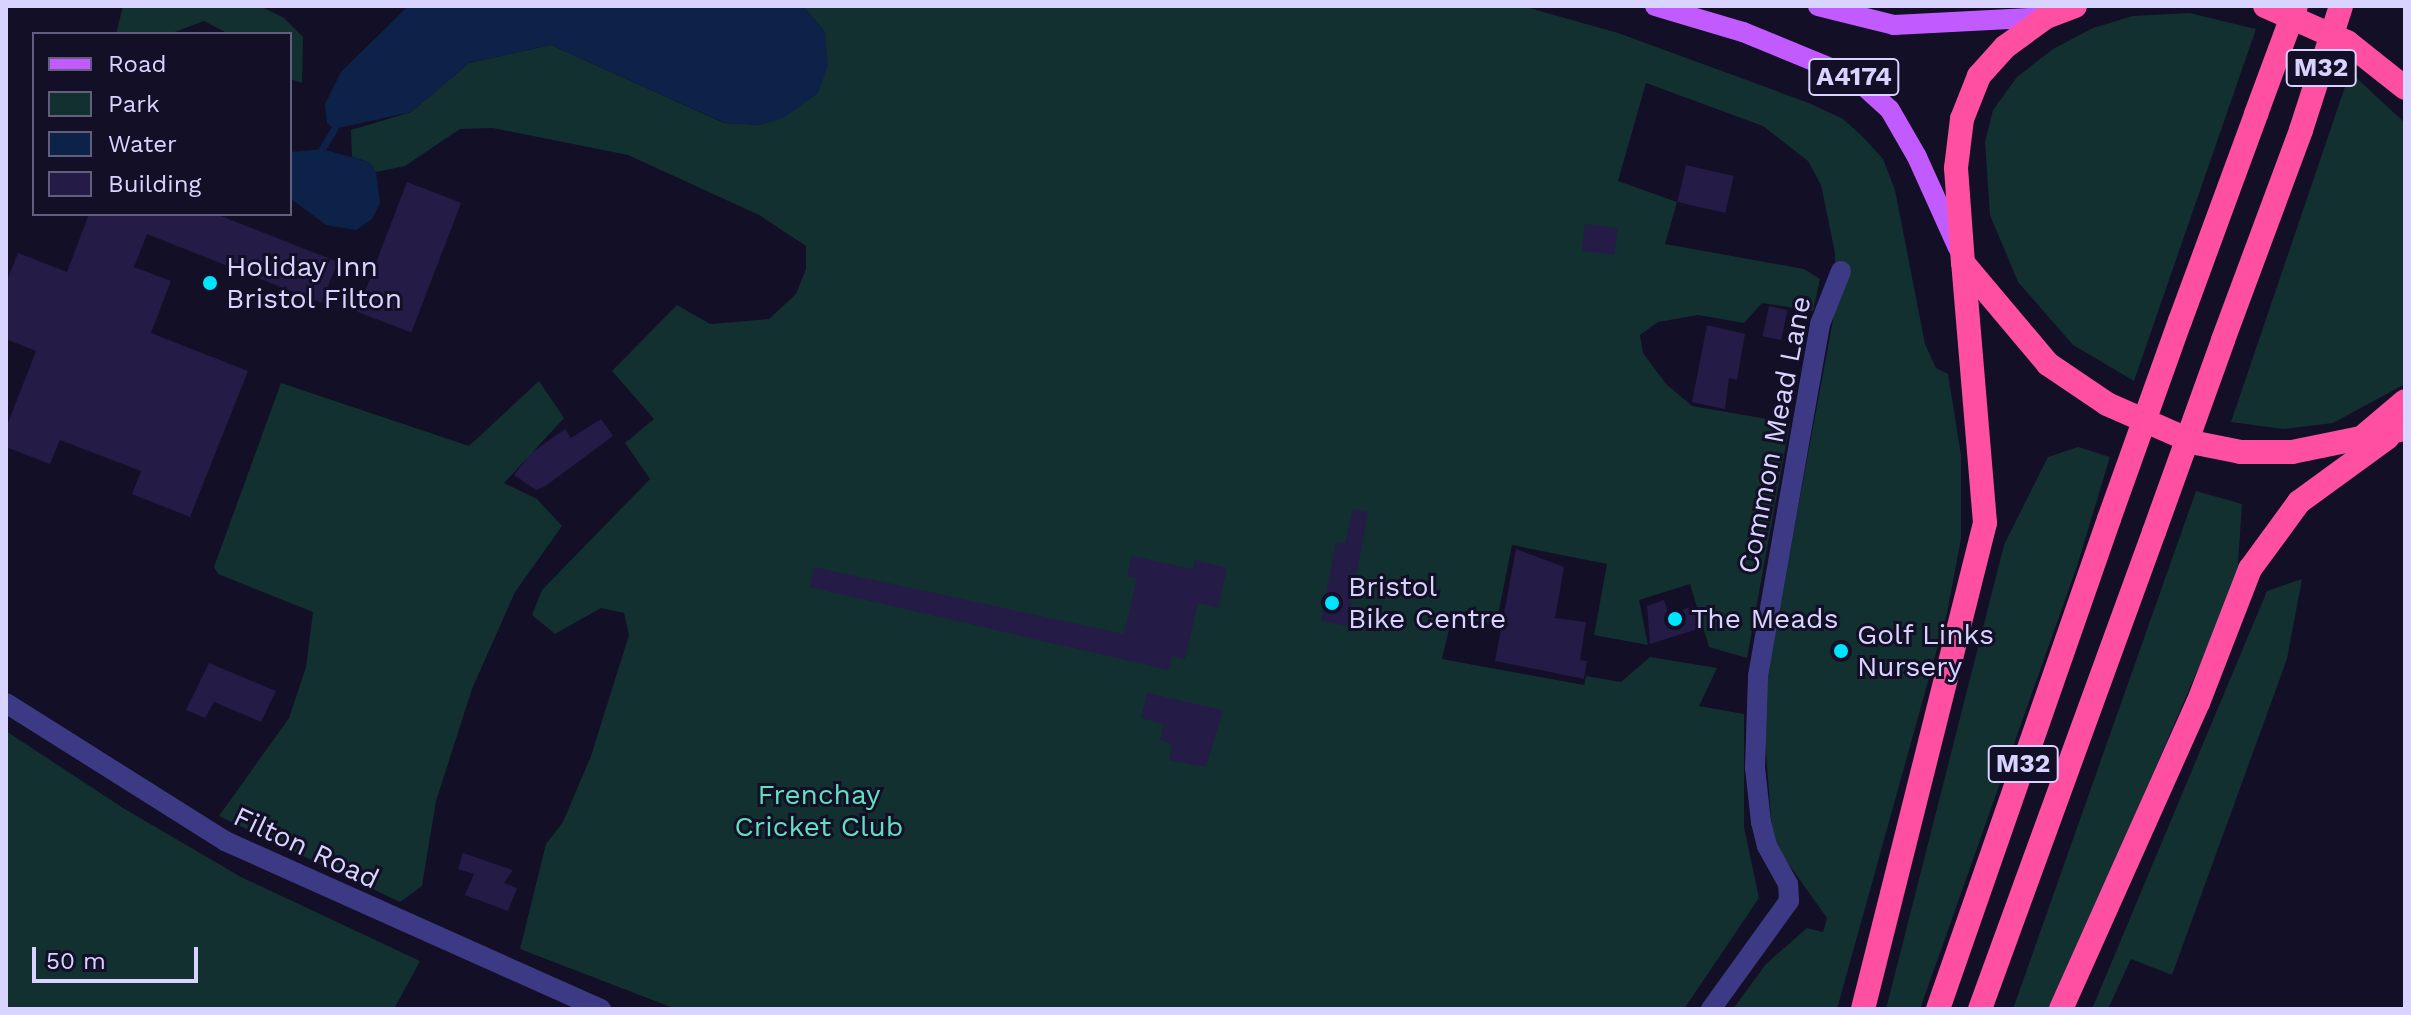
<!DOCTYPE html>
<html>
<head>
<meta charset="utf-8">
<style>
	body { margin:0 }
	#map { position:relative; width:2411px; height:1015px; overflow:hidden; background:#130f26; font-family:"Work Sans",sans-serif }
	div>[style] { position:absolute }
	.green>* { inset:0; background:#12302f }
	.water>* { inset:0; background:#0c2248 }
	.stream>* { height:7px; margin:-3.5px; padding:0 3.5px; transform-origin:3.5px; border-radius:3.5px; background:#0c2248 }
	.building>* { inset:0; background:#241b47; transform-origin:0 0 }
	.street>* { height:20px; margin:-10px; padding:0 10px; transform-origin:10px; border-radius:10px; background:#3d3a85 }
	.primary>* { height:20px; margin:-10px; padding:0 10px; transform-origin:10px; border-radius:10px; background:#c25bff }
	.highway>* { height:24px; margin:-12px; padding:0 12px; transform-origin:12px; border-radius:12px; background:#ff4fa3 }
	.highway-bridge>* { height:24px; margin:-12px; padding:0 12px; transform-origin:12px; border-radius:12px; background:#ff4fa3 }
	.dots>* { width:22px; height:22px; translate:-50% -50%; box-sizing:border-box; border:4px solid #130f26; border-radius:50% }
	span { translate:-50% -50%; white-space:nowrap; text-align:center; line-height:1.15; -webkit-text-stroke:6px #130f26; paint-order:stroke }
	.shield-label span { padding:2px 6px; background:#130f26; border:2px solid; border-radius:6px; -webkit-text-stroke-width:0 }
	.shield-label { font-size:26px; color:#d9d4ff; font-weight:700 }
	.poi-label { font-size:28px; color:#d9d4ff }
	.left { translate:0 -50%; text-align:left }
	.street-label { font-size:28px; color:#d9d4ff }
	.park-label { font-size:28px; color:#5fe0c0 }
	.frame { position:absolute; inset:0; border:8px solid #d9d4ff; pointer-events:none }
	.legend { position:absolute; left:32px; top:32px; width:260px; height:184px; box-sizing:border-box; background:#130f26; border:2px solid #625e7d; margin:0; padding:10px 14px; list-style:none; font-size:24px; color:#d9d4ff }
	.legend li { display:flex; align-items:center; gap:16px; height:40px }
	.legend b { width:40px; border:2px solid #625e7d }
	.scale { position:absolute; left:32px; top:947px; width:166px; height:36px; box-sizing:border-box; border:4px solid #d9d4ff; border-top:0; padding-left:10px; font-size:24px; line-height:28px; white-space:nowrap; color:#d9d4ff; -webkit-text-stroke:6px #130f26; paint-order:stroke }
</style>
</head>
<body>
<div id="map">
	<div class="green">
		<div style="clip-path:polygon(123px 6px,260px 6px,284px 18px,303px 37px,302px 83px,290px 79px,290px 34px,229px 34px,204px 21px,169px 34px,116px 34px)"></div>
		<div style="clip-path:polygon(803px 6px,1522px 6px,1618px 33px,1809px 103px,1843px 119px,1863px 137px,1883px 159px,1895px 190px,1925px 344px,1936px 368px,1948px 374px,1961px 455px,1961px 539px,1947px 613px,1837px 1009px,1733px 1009px,1766px 964px,1807px 928px,1823px 932px,1827px 918px,1773px 842px,1765px 740px,1766px 679px,1836px 304px,1835px 253px,1821px 185px,1808px 161px,1763px 126px,1646px 83px,1618px 181px,1677px 202px,1665px 244px,1804px 269px,1820px 279px,1813px 311px,1762px 303px,1744px 323px,1698px 315px,1658px 322px,1640px 335px,1643px 353px,1666px 384px,1692px 406px,1790px 423px,1747px 658px,1709px 647px,1690px 584px,1639px 600px,1648px 645px,1594px 635px,1607px 564px,1512px 545px,1496px 625px,1452px 616px,1442px 659px,1584px 685px,1586px 676px,1621px 682px,1650px 657px,1717px 668px,1699px 706px,1744px 714px,1744px 827px,1759px 898px,1684px 1009px,676px 1009px,520px 949px,546px 844px,563px 822px,591px 756px,629px 635px,624px 613px,601px 608px,555px 634px,532px 615px,542px 590px,650px 479px,625px 443px,654px 419px,612px 371px,677px 305px,710px 324px,769px 319px,796px 294px,806px 269px,806px 246px,759px 215px,628px 155px,493px 128px,460px 129px,405px 166px,376px 172px,369px 162px,352px 157px,351px 130px,411px 112px,469px 63px,551px 45px,724px 123px,761px 125px,825px 32px)"></div>
		<div style="clip-path:polygon(2189px 13px,2256px 29px,2134px 381px,2073px 345px,2018px 282px,1990px 215px,1985px 142px,1993px 110px,2017px 77px,2053px 49px,2093px 28px,2133px 16px)"></div>
		<div style="clip-path:polygon(2350px 72px,2405px 123px,2405px 384px,2333px 423px,2283px 429px,2231px 422px)"></div>
		<div style="clip-path:polygon(539px 381px,564px 418px,504px 483px,537px 499px,562px 526px,515px 592px,472px 689px,436px 801px,422px 886px,400px 902px,219px 816px,289px 718px,306px 667px,313px 612px,218px 574px,214px 567px,281px 383px,469px 446px)"></div>
		<div style="clip-path:polygon(2078px 447px,2110px 457px,2077px 566px,1920px 1009px,1886px 1009px,2004px 545px,2048px 457px)"></div>
		<div style="clip-path:polygon(2196px 491px,2242px 504px,2237px 579px,2051px 1009px,2013px 1009px)"></div>
		<div style="clip-path:polygon(2302px 579px,2287px 659px,2172px 975px,2131px 959px,2108px 1009px,2092px 1009px,2267px 591px)"></div>
		<div style="clip-path:polygon(6px 731px,123px 808px,241px 877px,420px 961px,394px 1009px,6px 1009px)"></div>
	</div>
	<div class="water">
		<div style="clip-path:polygon(408px 6px,803px 6px,825px 32px,828px 65px,818px 93px,785px 117px,761px 125px,725px 123px,551px 45px,469px 63px,411px 112px,334px 129px,327px 123px,325px 104px,341px 72px)"></div>
		<div style="clip-path:polygon(322px 149px,369px 162px,376px 172px,380px 203px,372px 219px,356px 230px,326px 225px,290px 198px,290px 152px)"></div>
	</div>
	<div class="stream">
		<div style="left:322px;top:149px;width:23px;rotate:-59deg"></div>
	</div>
	<div class="building">
		<div style="left:1686px;top:165px;width:49px;height:38px;rotate:13deg"></div>
		<div style="left:407px;top:182px;width:58px;height:139px;rotate:21deg"></div>
		<div style="clip-path:polygon(89px 214px,216px 214px,338px 262px,321px 303px,147px 234px,134px 267px,171px 281px,151px 333px,248px 371px,190px 517px,132px 494px,141px 471px,60px 440px,50px 464px,6px 447px,6px 428px,36px 351px,6px 339px,6px 283px,18px 253px,67px 272px)"></div>
		<div style="left:1585px;top:224px;width:33px;height:27px;rotate:7deg"></div>
		<div style="left:1769px;top:306px;width:19px;height:31px;rotate:12deg"></div>
		<div style="clip-path:polygon(1707px 325px,1745px 334px,1737px 380px,1729px 378px,1725px 409px,1692px 402px)"></div>
		<div style="clip-path:polygon(601px 419px,613px 436px,544px 487px,536px 490px,514px 475px,531px 453px,565px 429px,571px 438px)"></div>
		<div style="clip-path:polygon(1353px 509px,1368px 512px,1347px 626px,1321px 621px,1336px 542px,1345px 544px)"></div>
		<div style="clip-path:polygon(1516px 549px,1564px 567px,1555px 618px,1586px 622px,1580px 660px,1587px 661px,1584px 679px,1495px 661px)"></div>
		<div style="clip-path:polygon(1132px 556px,1193px 569px,1195px 560px,1227px 568px,1218px 608px,1198px 603px,1185px 659px,1172px 656px,1169px 670px,810px 587px,814px 567px,1124px 634px,1137px 578px,1127px 576px)"></div>
		<div style="clip-path:polygon(1664px 600px,1669px 615px,1693px 606px,1701px 628px,1650px 644px,1647px 606px)"></div>
		<div style="clip-path:polygon(209px 663px,276px 691px,261px 722px,214px 702px,205px 718px,186px 710px)"></div>
		<div style="clip-path:polygon(1147px 693px,1223px 710px,1206px 767px,1169px 760px,1172px 744px,1160px 740px,1164px 724px,1141px 718px)"></div>
		<div style="clip-path:polygon(463px 853px,513px 870px,504px 883px,517px 888px,508px 911px,465px 895px,474px 874px,458px 869px)"></div>
	</div>
	<div class="street">
		<div style="left:6px;top:703px;width:259px;rotate:32.2deg"></div>
		<div style="left:225px;top:841px;width:412px;rotate:24.1deg"></div>
		<div style="left:1711px;top:1009px;width:133px;rotate:-54.2deg"></div>
		<div style="left:1789px;top:901px;width:17px;rotate:-93deg"></div>
		<div style="left:1788px;top:884px;width:43px;rotate:-118.9deg"></div>
		<div style="left:1767px;top:846px;width:25px;rotate:-104deg"></div>
		<div style="left:1761px;top:822px;width:54px;rotate:-96.3deg"></div>
		<div style="left:1755px;top:768px;width:92px;rotate:-88.1deg"></div>
		<div style="left:1758px;top:676px;width:357px;rotate:-80deg"></div>
		<div style="left:1820px;top:324px;width:57px;rotate:-68.4deg"></div>
	</div>
	<div class="primary">
		<div style="left:1655px;top:6px;width:92px;rotate:16.5deg"></div>
		<div style="left:1743px;top:32px;width:121px;rotate:22.3deg"></div>
		<div style="left:1855px;top:78px;width:47px;rotate:42.4deg"></div>
		<div style="left:1890px;top:110px;width:54px;rotate:60.1deg"></div>
		<div style="left:1917px;top:157px;width:100px;rotate:65.7deg"></div>
		<div style="left:1818px;top:6px;width:78px;rotate:14deg"></div>
		<div style="left:1894px;top:25px;width:152px;rotate:-3deg"></div>
	</div>
	<div class="highway">
		<div style="left:2075px;top:6px;width:31px;rotate:159deg"></div>
		<div style="left:2046px;top:17px;width:51px;rotate:143.8deg"></div>
		<div style="left:2005px;top:47px;width:39px;rotate:132deg"></div>
		<div style="left:1979px;top:76px;width:46px;rotate:111.6deg"></div>
		<div style="left:1962px;top:119px;width:49px;rotate:97deg"></div>
		<div style="left:1956px;top:168px;width:95px;rotate:85.8deg"></div>
		<div style="left:1963px;top:263px;width:132px;rotate:49.9deg"></div>
		<div style="left:2048px;top:364px;width:71px;rotate:34.1deg"></div>
		<div style="left:2107px;top:404px;width:97px;rotate:23.7deg"></div>
		<div style="left:2196px;top:443px;width:46px;rotate:11.3deg"></div>
		<div style="left:2241px;top:452px;width:51px"></div>
		<div style="left:2292px;top:452px;width:115px;rotate:-11.5deg"></div>
		<div style="left:2265px;top:6px;width:90px;rotate:23.7deg"></div>
		<div style="left:2347px;top:42px;width:74px;rotate:38.4deg"></div>
		<div style="left:2180px;top:321px;width:221px;rotate:-69.8deg"></div>
		<div style="left:2223px;top:340px;width:224px;rotate:-69.6deg"></div>
		<div style="left:2365px;top:435px;width:52px;rotate:-40.4deg"></div>
		<div style="left:1863px;top:1009px;width:501px;rotate:-75.91deg"></div>
		<div style="left:1985px;top:523px;width:261px;rotate:-94.8deg"></div>
		<div style="left:1938px;top:1009px;width:519px;rotate:-70.76deg"></div>
		<div style="left:1980px;top:1009px;width:508px;rotate:-69.96deg"></div>
		<div style="left:2061px;top:1009px;width:335px;rotate:-65.9deg"></div>
		<div style="left:2198px;top:703px;width:144px;rotate:-68.8deg"></div>
		<div style="left:2250px;top:569px;width:83px;rotate:-53.8deg"></div>
		<div style="left:2299px;top:502px;width:110px;rotate:-36.1deg"></div>
	</div>
	<div class="highway-bridge">
		<div style="left:2256px;top:114px;width:115px;rotate:-69.7deg"></div>
		<div style="left:2301px;top:130px;width:130px;rotate:-72.1deg"></div>
		<div style="left:2109px;top:519px;width:210px;rotate:-70.3deg"></div>
		<div style="left:2154px;top:532px;width:204px;rotate:-70.2deg"></div>
	</div>
	<div class="dots">
		<div style="left:210px;top:283px;background:#00e5ff"></div>
		<div style="left:1332px;top:603px;background:#00e5ff"></div>
		<div style="left:1675px;top:619px;background:#00e5ff"></div>
		<div style="left:1841px;top:651px;background:#00e5ff"></div>
	</div>
	<div class="shield-label">
		<span style="left:2321px;top:68px">M32</span>
		<span style="left:1854px;top:77px">A4174</span>
		<span style="left:2023px;top:764px">M32</span>
	</div>
	<div class="poi-label">
		<span class="left" style="left:226px;top:283px">Holiday Inn<br>Bristol Filton</span>
		<span class="left" style="left:1348px;top:603px">Bristol<br>Bike Centre</span>
		<span class="left" style="left:1691px;top:619px">The Meads</span>
		<span class="left" style="left:1857px;top:651px">Golf Links<br>Nursery</span>
	</div>
	<div class="street-label">
		<span style="left:1775px;top:435px;rotate:-79deg">Common Mead Lane</span>
		<span style="left:306px;top:848px;rotate:25deg">Filton Road</span>
	</div>
	<div class="park-label">
		<span style="left:819px;top:811px">Frenchay<br>Cricket Club</span>
	</div>
	<div class="frame"></div>
	<ul class="legend">
	<li><b style="height:10px;background:#c25bff"></b>Road</li>
	<li><b style="height:22px;background:#12302f"></b>Park</li>
	<li><b style="height:22px;background:#0c2248"></b>Water</li>
	<li><b style="height:22px;background:#241b47"></b>Building</li>
	</ul>
	<div class="scale">50 m</div>
</div>
</body>
</html>
